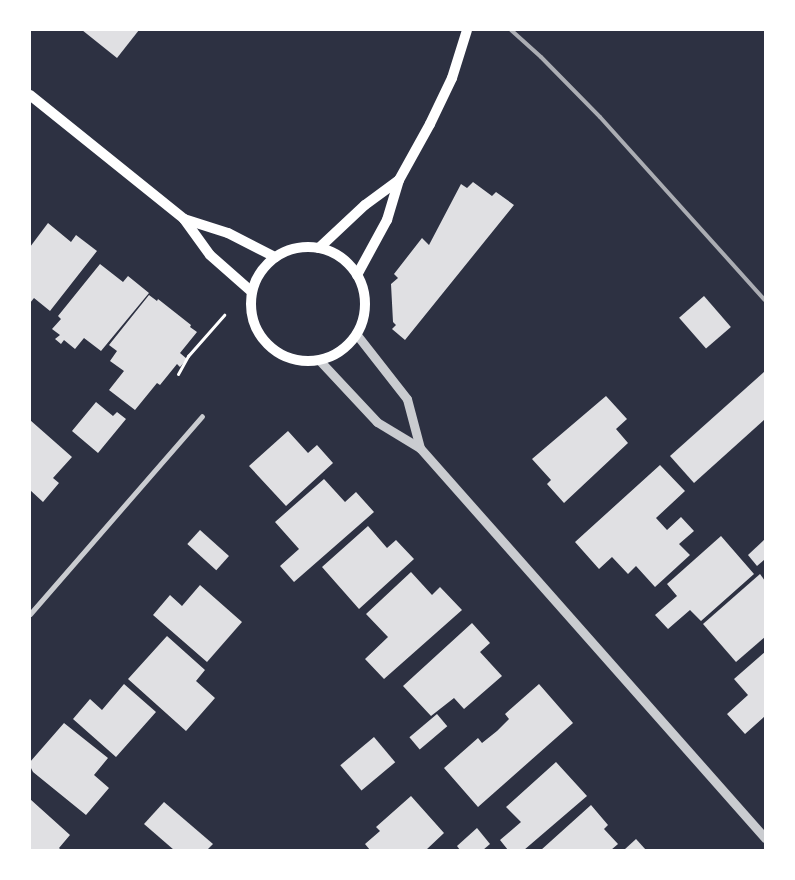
<!DOCTYPE html>
<html>
<head>
<meta charset="utf-8">
<style>
	body { margin:0 }
	#map { position:relative; width:795px; height:880px; overflow:hidden; background:#2d3142; font-family:"DejaVu Sans",sans-serif }
	div>[style] { position:absolute }
	.building>* { inset:0; background:#e0e0e3; transform-origin:0 0 }
	.path>* { height:3px; margin:-1.5px; padding:0 1.5px; transform-origin:1.5px; border-radius:1.5px; background:#fff }
	.minor>* { height:5px; margin:-2.5px; padding:0 2.5px; transform-origin:2.5px; border-radius:2.5px; background:#caccd0 }
	.tertiary>* { height:9px; margin:-4.5px; padding:0 4.5px; transform-origin:4.5px; border-radius:4.5px; background:#caccd0 }
	.secondary>* { height:10px; margin:-5px; padding:0 5px; transform-origin:5px; border-radius:5px; background:#fff }
	.secondary>.ring { margin:-5px; padding:0; box-sizing:content-box; background:none; border:10px solid #fff; border-radius:50% }
	.rail>* { height:4px; margin:-2px; padding:0 2px; transform-origin:2px; border-radius:2px; background:#abadb3 }
	span { translate:-50% -50%; white-space:nowrap; text-align:center; line-height:1.15; -webkit-text-stroke:5px #fff; paint-order:stroke }
	.frame { position:absolute; inset:0; border:31px solid #fff; pointer-events:none }
</style>
</head>
<body>
<div id="map">
	<div class="building">
		<div style="clip-path:polygon(82px 30px,139px 30px,117px 58px)"></div>
		<div style="clip-path:polygon(473px 182px,492px 196px,496px 192px,514px 205px,405px 340px,392px 329px,396px 325px,393px 322px,391px 284px,398px 278px,394px 274px,422px 238px,429px 245px,461px 184px,467px 188px)"></div>
		<div style="clip-path:polygon(48px 223px,71px 242px,76px 235px,97px 251px,50px 311px,34px 298px,30px 303px,30px 247px)"></div>
		<div style="clip-path:polygon(100px 264px,123px 282px,128px 276px,149px 293px,101px 351px,84px 338px,75px 349px,64px 340px,61px 344px,55px 339px,60px 335px,52px 329px,61px 319px,58px 316px)"></div>
		<div style="clip-path:polygon(149px 295px,157px 301px,158px 299px,191px 325px,190px 327px,197px 332px,180px 353px,187px 359px,180px 367px,177px 364px,160px 385px,157px 383px,135px 410px,109px 390px,124px 371px,110px 361px,117px 351px,109px 345px)"></div>
		<div style="left:704px;top:296px;width:41px;height:33px;rotate:49deg"></div>
		<div style="clip-path:polygon(765px 371px,765px 419px,694px 483px,670px 456px)"></div>
		<div style="clip-path:polygon(606px 396px,627px 419px,616px 429px,628px 443px,564px 503px,547px 484px,551px 480px,532px 459px)"></div>
		<div style="clip-path:polygon(96px 402px,113px 416px,117px 412px,126px 419px,98px 453px,72px 431px)"></div>
		<div style="clip-path:polygon(30px 420px,72px 457px,53px 478px,59px 483px,43px 502px,30px 490px)"></div>
		<div style="clip-path:polygon(288px 431px,308px 453px,317px 445px,333px 463px,286px 506px,249px 466px)"></div>
		<div style="clip-path:polygon(660px 465px,685px 491px,656px 518px,667px 530px,681px 517px,694px 531px,679px 544px,690px 555px,655px 587px,636px 566px,628px 574px,612px 557px,599px 569px,575px 542px)"></div>
		<div style="clip-path:polygon(324px 479px,345px 502px,356px 492px,374px 512px,294px 582px,280px 566px,299px 549px,275px 522px)"></div>
		<div style="clip-path:polygon(368px 526px,387px 548px,396px 540px,414px 559px,359px 609px,322px 567px)"></div>
		<div style="left:200px;top:530px;width:39px;height:19px;rotate:42deg"></div>
		<div style="clip-path:polygon(721px 536px,754px 574px,701px 621px,690px 610px,668px 629px,655px 615px,677px 596px,667px 584px)"></div>
		<div style="clip-path:polygon(765px 539px,765px 559px,757px 566px,748px 555px)"></div>
		<div style="clip-path:polygon(411px 572px,432px 595px,440px 587px,462px 610px,384px 679px,365px 659px,388px 637px,366px 614px)"></div>
		<div style="clip-path:polygon(760px 574px,765px 581px,765px 637px,736px 662px,703px 624px)"></div>
		<div style="clip-path:polygon(200px 585px,242px 622px,207px 662px,153px 615px,170px 595px,182px 606px)"></div>
		<div style="clip-path:polygon(472px 623px,490px 643px,480px 652px,502px 676px,464px 709px,454px 698px,431px 716px,403px 686px)"></div>
		<div style="clip-path:polygon(167px 636px,205px 670px,196px 681px,215px 698px,186px 731px,128px 679px)"></div>
		<div style="clip-path:polygon(765px 652px,765px 716px,745px 734px,727px 714px,748px 695px,734px 679px)"></div>
		<div style="clip-path:polygon(124px 684px,156px 712px,116px 757px,73px 719px,90px 699px,102px 710px)"></div>
		<div style="clip-path:polygon(539px 684px,573px 723px,478px 807px,444px 768px,478px 738px,482px 743px,497px 731px,509px 719px,505px 714px)"></div>
		<div style="left:437px;top:714px;width:16px;height:36px;rotate:50deg"></div>
		<div style="clip-path:polygon(64px 723px,108px 758px,94px 775px,109px 788px,86px 815px,33px 772px,30px 766px,30px 762px)"></div>
		<div style="left:374px;top:737px;width:33px;height:44px;rotate:50deg"></div>
		<div style="clip-path:polygon(556px 762px,587px 796px,524px 850px,508px 850px,500px 840px,521px 822px,506px 807px)"></div>
		<div style="clip-path:polygon(411px 796px,444px 833px,426px 850px,370px 850px,365px 844px,380px 831px,376px 827px)"></div>
		<div style="clip-path:polygon(30px 799px,70px 835px,59px 848px,61px 850px,30px 850px)"></div>
		<div style="clip-path:polygon(164px 802px,213px 844px,207px 850px,174px 850px,144px 824px)"></div>
		<div style="clip-path:polygon(591px 805px,608px 825px,604px 829px,618px 844px,611px 850px,541px 850px)"></div>
		<div style="clip-path:polygon(477px 828px,490px 844px,483px 850px,460px 850px,457px 846px)"></div>
		<div style="clip-path:polygon(636px 839px,646px 850px,624px 850px)"></div>
	</div>
	<div class="path">
		<div style="left:178px;top:374px;width:21px;rotate:-61deg"></div>
		<div style="left:188px;top:356px;width:55px;rotate:-48.7deg"></div>
	</div>
	<div class="minor">
		<div style="left:30px;top:614px;width:262px;rotate:-49deg"></div>
	</div>
	<div class="tertiary">
		<div style="left:357px;top:335px;width:81px;rotate:52deg"></div>
		<div style="left:407px;top:399px;width:51px;rotate:75.1deg"></div>
		<div style="left:320px;top:361px;width:83px;rotate:46.9deg"></div>
		<div style="left:377px;top:422px;width:50px;rotate:31.2deg"></div>
		<div style="left:420px;top:448px;width:521px;rotate:48.5deg"></div>
	</div>
	<div class="secondary">
		<div style="left:30px;top:95px;width:198px;rotate:38.8deg"></div>
		<div style="left:184px;top:219px;width:44px;rotate:54.2deg"></div>
		<div style="left:210px;top:255px;width:56px;rotate:41.4deg"></div>
		<div style="left:184px;top:219px;width:46px;rotate:17.7deg"></div>
		<div style="left:228px;top:233px;width:53px;rotate:27.1deg"></div>
		<div class="ring" style="left:251px;top:247px;width:104px;height:104px"></div>
		<div style="left:319px;top:248px;width:63px;rotate:-43.1deg"></div>
		<div style="left:365px;top:205px;width:42px;rotate:-36.3deg"></div>
		<div style="left:357px;top:275px;width:63px;rotate:-61.4deg"></div>
		<div style="left:387px;top:220px;width:42px;rotate:-73.3deg"></div>
		<div style="left:399px;top:180px;width:64px;rotate:-61deg"></div>
		<div style="left:430px;top:124px;width:51px;rotate:-64.4deg"></div>
		<div style="left:452px;top:78px;width:50px;rotate:-72.6deg"></div>
	</div>
	<div class="rail">
		<div style="left:511px;top:30px;width:40px;rotate:42deg"></div>
		<div style="left:541px;top:57px;width:84px;rotate:45.5deg"></div>
		<div style="left:600px;top:117px;width:246px;rotate:48deg"></div>
	</div>
	<div class="frame"></div>
</div>
</body>
</html>
